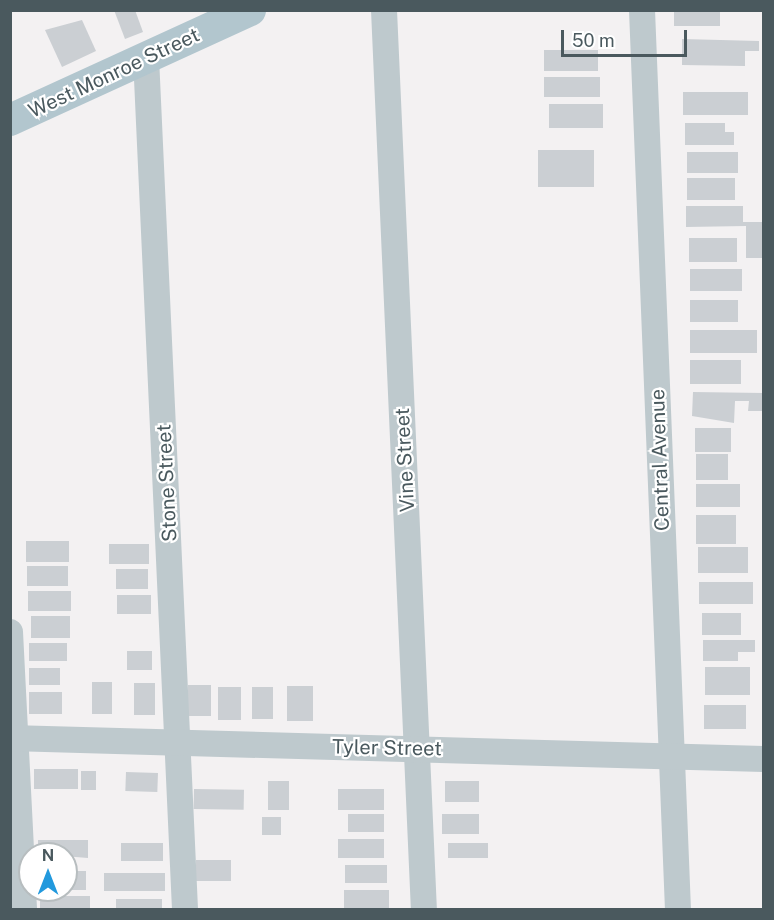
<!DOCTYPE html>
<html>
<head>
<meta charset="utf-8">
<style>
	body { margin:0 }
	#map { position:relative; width:774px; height:920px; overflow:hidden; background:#f3f1f2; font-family:"Public Sans",sans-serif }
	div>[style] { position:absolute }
	.building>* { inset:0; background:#cbcfd3; transform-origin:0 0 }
	.minor>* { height:26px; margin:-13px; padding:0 13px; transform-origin:13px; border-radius:13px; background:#bec9cd }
	.major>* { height:32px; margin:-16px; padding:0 16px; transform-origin:16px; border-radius:16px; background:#b2c6ce }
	span { translate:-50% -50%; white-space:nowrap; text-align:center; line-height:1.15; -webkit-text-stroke:4.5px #fff; paint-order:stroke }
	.street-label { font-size:20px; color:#4a595e }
	.frame { position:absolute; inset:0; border:12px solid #4a595e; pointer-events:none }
	.north { position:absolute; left:18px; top:842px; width:60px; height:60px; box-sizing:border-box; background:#fff; border:2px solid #b7bdbf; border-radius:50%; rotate:0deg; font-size:16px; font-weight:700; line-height:24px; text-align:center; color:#4a595e }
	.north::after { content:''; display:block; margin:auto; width:21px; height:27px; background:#29d; clip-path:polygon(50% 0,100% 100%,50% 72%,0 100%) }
	.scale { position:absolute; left:561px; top:30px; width:126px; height:27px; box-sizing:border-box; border:3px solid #4a595e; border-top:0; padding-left:8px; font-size:18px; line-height:21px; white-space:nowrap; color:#4a595e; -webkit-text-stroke:4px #fff; paint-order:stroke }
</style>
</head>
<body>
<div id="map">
	<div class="building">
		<div style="clip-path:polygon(114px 10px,135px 10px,143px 32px,125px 39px)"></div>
		<div style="left:674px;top:10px;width:46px;height:16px"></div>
		<div style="clip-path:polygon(82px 20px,96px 51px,62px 67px,45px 30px)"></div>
		<div style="clip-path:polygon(682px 39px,759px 41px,759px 51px,745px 51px,745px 66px,682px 65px)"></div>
		<div style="left:544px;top:50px;width:54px;height:21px"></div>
		<div style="left:600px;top:77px;width:20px;height:56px;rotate:90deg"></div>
		<div style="left:683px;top:92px;width:65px;height:23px"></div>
		<div style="left:549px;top:104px;width:54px;height:24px"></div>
		<div style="clip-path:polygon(685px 123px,725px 123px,725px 132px,734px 132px,734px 145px,685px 145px)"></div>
		<div style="left:594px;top:150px;width:37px;height:56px;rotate:90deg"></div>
		<div style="left:687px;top:152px;width:51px;height:21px"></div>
		<div style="left:687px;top:178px;width:48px;height:22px"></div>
		<div style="clip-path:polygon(686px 206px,743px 206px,743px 222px,762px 222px,763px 258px,746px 258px,746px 226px,686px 227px)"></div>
		<div style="left:689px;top:238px;width:48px;height:24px"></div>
		<div style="left:690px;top:269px;width:52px;height:22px"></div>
		<div style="left:690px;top:300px;width:48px;height:22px"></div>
		<div style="left:690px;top:330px;width:67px;height:23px"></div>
		<div style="left:690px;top:360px;width:51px;height:24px"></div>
		<div style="clip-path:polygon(693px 392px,764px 393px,764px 411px,748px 411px,749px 401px,735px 401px,734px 423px,692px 416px)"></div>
		<div style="left:695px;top:428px;width:36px;height:24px"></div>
		<div style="left:696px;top:454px;width:32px;height:26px"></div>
		<div style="left:696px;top:484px;width:44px;height:23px"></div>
		<div style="left:696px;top:515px;width:40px;height:29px"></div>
		<div style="left:26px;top:541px;width:43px;height:21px"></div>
		<div style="left:109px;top:544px;width:40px;height:20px"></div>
		<div style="left:698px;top:547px;width:50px;height:26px"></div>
		<div style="left:27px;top:566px;width:41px;height:20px"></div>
		<div style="left:116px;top:569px;width:32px;height:20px"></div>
		<div style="left:699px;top:582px;width:54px;height:22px"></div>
		<div style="left:28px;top:591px;width:43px;height:20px"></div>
		<div style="left:117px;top:595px;width:34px;height:19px"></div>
		<div style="left:702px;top:613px;width:39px;height:22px"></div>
		<div style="left:31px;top:616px;width:39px;height:22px"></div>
		<div style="clip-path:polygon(703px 640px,755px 640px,755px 652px,738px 652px,738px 661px,703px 661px)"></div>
		<div style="left:29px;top:643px;width:38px;height:18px"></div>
		<div style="left:127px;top:651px;width:25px;height:19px"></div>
		<div style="left:705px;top:667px;width:45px;height:28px"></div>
		<div style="left:29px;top:668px;width:31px;height:17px"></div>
		<div style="left:92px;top:682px;width:20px;height:32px"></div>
		<div style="left:134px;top:683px;width:21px;height:32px"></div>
		<div style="left:188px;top:685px;width:23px;height:31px"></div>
		<div style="left:287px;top:686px;width:26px;height:35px"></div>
		<div style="left:218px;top:687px;width:23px;height:33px"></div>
		<div style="left:252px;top:687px;width:21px;height:32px"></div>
		<div style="left:29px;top:692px;width:33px;height:22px"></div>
		<div style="left:704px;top:705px;width:42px;height:24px"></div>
		<div style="left:34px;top:769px;width:44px;height:20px"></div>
		<div style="left:81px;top:771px;width:15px;height:19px"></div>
		<div style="left:126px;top:772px;width:32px;height:19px;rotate:2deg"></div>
		<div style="left:268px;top:781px;width:21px;height:29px"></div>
		<div style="left:445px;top:781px;width:34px;height:21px"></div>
		<div style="left:194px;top:789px;width:50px;height:20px;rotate:1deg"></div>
		<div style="left:338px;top:789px;width:46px;height:21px"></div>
		<div style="left:348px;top:814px;width:36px;height:18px"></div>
		<div style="left:442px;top:814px;width:37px;height:20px"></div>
		<div style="left:281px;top:817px;width:18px;height:19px;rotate:90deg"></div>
		<div style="left:338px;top:839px;width:46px;height:19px"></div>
		<div style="clip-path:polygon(38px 840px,88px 840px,88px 858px,38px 854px)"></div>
		<div style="left:121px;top:843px;width:42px;height:18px"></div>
		<div style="left:448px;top:843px;width:40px;height:15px"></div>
		<div style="left:196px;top:860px;width:35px;height:21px"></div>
		<div style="left:345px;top:865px;width:42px;height:18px"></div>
		<div style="left:66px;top:871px;width:20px;height:19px"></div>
		<div style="left:104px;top:873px;width:61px;height:18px"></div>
		<div style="left:344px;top:890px;width:45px;height:18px"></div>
		<div style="left:40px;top:896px;width:50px;height:14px"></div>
		<div style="left:116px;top:899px;width:46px;height:11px"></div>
	</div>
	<div class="minor">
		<div style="left:384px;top:10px;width:901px;rotate:87.46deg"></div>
		<div style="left:642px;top:10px;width:901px;rotate:87.71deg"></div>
		<div style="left:146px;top:57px;width:854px;rotate:87.38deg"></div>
		<div style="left:10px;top:632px;width:278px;rotate:87.1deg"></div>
		<div style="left:10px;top:738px;width:754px;rotate:1.6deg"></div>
	</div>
	<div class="major">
		<div style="left:10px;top:120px;width:264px;rotate:-24.6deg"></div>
	</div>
	<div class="street-label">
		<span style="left:114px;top:73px;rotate:-25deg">West Monroe Street</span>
		<span style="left:405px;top:460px;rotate:-93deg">Vine Street</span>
		<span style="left:660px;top:460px;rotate:-92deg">Central Avenue</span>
		<span style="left:167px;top:483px;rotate:-93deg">Stone Street</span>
		<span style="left:387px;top:748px;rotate:1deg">Tyler Street</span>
	</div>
	<div class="frame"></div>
	<div class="north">N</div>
	<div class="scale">50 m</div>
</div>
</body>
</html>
